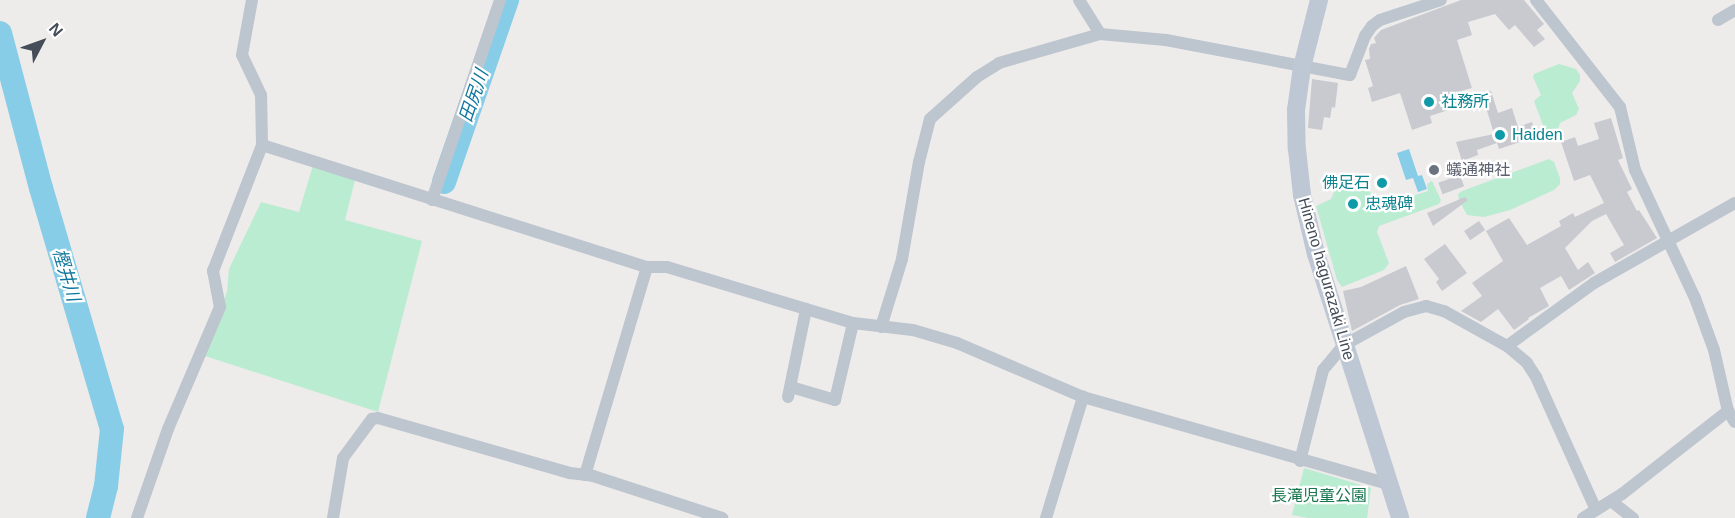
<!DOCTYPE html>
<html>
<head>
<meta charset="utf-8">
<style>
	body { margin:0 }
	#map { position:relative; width:1735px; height:518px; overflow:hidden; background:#eeebeb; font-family:Helvetica,"Noto Sans JP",sans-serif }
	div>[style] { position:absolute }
	.green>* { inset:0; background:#baecd1 }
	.water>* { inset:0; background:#88cde7 }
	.river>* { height:24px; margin:-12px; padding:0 12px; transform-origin:12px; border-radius:12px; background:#88cde7 }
	.building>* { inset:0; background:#c8cad0; transform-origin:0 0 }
	.minor>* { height:12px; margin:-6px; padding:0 6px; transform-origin:6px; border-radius:6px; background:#bdc5ce }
	.secondary>* { height:18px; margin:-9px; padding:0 9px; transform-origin:9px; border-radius:9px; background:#bec7d4 }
	.dots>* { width:16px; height:16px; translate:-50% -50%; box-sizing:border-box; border:3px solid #fff; border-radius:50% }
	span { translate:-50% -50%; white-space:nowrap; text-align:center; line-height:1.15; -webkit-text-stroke:4.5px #fff; paint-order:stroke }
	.culture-label { font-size:16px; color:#0d838f }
	.left { translate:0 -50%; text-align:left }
	.right { translate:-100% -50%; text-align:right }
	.worship-label { font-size:16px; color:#5b616d }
	.street-label { font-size:16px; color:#454d58 }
	.park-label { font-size:16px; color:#19754e }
	.water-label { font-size:18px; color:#11779e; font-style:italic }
	.north { position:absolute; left:12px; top:12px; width:60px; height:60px; -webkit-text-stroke:4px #fff; paint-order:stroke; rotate:49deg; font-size:16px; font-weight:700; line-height:24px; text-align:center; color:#454d58 }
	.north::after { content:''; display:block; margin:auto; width:21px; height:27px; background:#454d58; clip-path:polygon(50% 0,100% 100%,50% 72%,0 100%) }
</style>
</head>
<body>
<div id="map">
	<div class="green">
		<div style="clip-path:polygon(1559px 64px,1576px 69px,1580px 75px,1580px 81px,1572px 93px,1579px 109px,1576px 115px,1560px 123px,1555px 138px,1549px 142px,1534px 101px,1541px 95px,1533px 77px,1534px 74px)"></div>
		<div style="clip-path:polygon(1549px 159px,1554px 162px,1560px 178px,1560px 184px,1554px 190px,1510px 210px,1484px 217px,1467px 215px,1459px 200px,1458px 194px,1462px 191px)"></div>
		<div style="clip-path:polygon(313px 165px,355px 180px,345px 220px,422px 241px,378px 412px,205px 356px,227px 291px,229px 269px,261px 202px,299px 212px)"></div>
		<div style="clip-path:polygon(1361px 181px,1365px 182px,1381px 212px,1396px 204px,1405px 207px,1410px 204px,1412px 196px,1428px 191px,1427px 184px,1432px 181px,1441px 200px,1439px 204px,1379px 226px,1377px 232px,1389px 263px,1384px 270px,1342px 287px,1337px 280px,1316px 206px,1331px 199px,1335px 190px)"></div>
		<div style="clip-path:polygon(1304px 468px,1371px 488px,1367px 518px,1308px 518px,1292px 515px)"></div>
	</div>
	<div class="water">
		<div style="clip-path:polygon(1409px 149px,1418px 176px,1422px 175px,1427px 189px,1418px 192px,1413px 178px,1406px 180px,1397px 153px)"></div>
	</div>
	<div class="river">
		<div style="left:0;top:33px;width:160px;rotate:75.2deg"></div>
		<div style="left:41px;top:188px;width:251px;rotate:73.6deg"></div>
		<div style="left:112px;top:429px;width:57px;rotate:96deg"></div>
		<div style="left:106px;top:486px;width:33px;rotate:104deg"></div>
		<div style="left:444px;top:182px;width:193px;rotate:-70.9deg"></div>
	</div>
	<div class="building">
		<div style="clip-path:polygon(1461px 0,1524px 0,1544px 24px,1537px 30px,1545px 39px,1534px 47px,1515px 25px,1509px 30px,1495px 14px,1468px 22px,1472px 35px,1457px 40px,1472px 88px,1454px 93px,1458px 107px,1430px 116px,1432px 123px,1412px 130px,1400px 93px,1372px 102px,1368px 88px,1373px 86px,1365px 60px,1370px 59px,1369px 49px,1371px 44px,1376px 43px,1374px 38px,1381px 30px)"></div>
		<div style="clip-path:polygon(1312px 79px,1338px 83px,1335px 108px,1332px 107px,1330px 118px,1324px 117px,1322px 130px,1308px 128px)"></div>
		<div style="clip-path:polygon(1491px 91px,1498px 113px,1512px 108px,1518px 127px,1532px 122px,1535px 132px,1522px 137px,1523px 141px,1499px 149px,1497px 143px,1477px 150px,1478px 155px,1462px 161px,1456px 142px,1494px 134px,1482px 94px)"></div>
		<div style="clip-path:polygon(1611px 118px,1623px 158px,1618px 160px,1632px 189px,1627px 192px,1637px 211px,1639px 210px,1657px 238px,1615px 262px,1610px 253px,1624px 245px,1606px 214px,1592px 221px,1565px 248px,1578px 270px,1588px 262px,1595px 273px,1569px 290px,1561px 276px,1540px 288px,1549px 306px,1528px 318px,1529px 319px,1514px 330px,1498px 309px,1481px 322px,1461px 311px,1482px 296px,1472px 283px,1503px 261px,1486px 231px,1509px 218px,1527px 245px,1561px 226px,1559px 221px,1573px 213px,1575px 217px,1604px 203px,1590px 175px,1574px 181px,1561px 142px,1575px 137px,1578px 146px,1599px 139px,1594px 123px)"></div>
		<div style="left:1460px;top:175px;width:12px;height:23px;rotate:70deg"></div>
		<div style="clip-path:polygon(1465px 197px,1468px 200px,1433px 226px,1427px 213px)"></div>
		<div style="left:1479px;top:221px;width:11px;height:18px;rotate:56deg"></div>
		<div style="clip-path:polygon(1445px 244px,1467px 273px,1442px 291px,1436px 282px,1439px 279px,1424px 259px)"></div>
		<div style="clip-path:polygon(1406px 266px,1419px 299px,1400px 305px,1352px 331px,1343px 291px,1361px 287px)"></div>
	</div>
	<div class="minor">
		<div style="left:1079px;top:0;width:40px;rotate:58deg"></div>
		<div style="left:1536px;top:0;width:136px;rotate:51.9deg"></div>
		<div style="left:1620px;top:107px;width:65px;rotate:76.6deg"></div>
		<div style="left:1635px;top:170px;width:141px;rotate:64.9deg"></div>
		<div style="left:1695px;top:298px;width:55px;rotate:69.9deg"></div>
		<div style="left:1714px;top:350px;width:63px;rotate:77.1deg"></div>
		<div style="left:1728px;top:411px;width:13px;rotate:58deg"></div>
		<div style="left:1718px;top:20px;width:20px;rotate:-30deg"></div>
		<div style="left:262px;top:145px;width:404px;rotate:17.6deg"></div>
		<div style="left:647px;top:267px;width:20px"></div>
		<div style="left:667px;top:267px;width:194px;rotate:16.8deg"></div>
		<div style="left:853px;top:323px;width:60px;rotate:6.7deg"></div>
		<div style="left:913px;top:330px;width:46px;rotate:16.5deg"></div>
		<div style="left:957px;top:343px;width:137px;rotate:23.2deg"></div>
		<div style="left:1083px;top:397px;width:318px;rotate:15.9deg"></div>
		<div style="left:432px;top:200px;width:211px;rotate:-71.2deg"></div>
		<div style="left:881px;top:327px;width:71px;rotate:-72.8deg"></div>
		<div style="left:902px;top:259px;width:98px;rotate:-80.1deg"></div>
		<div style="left:919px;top:162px;width:44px;rotate:-75.7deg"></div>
		<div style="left:930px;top:119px;width:63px;rotate:-41.8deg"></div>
		<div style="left:977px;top:77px;width:26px;rotate:-32deg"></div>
		<div style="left:999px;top:63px;width:105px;rotate:-16deg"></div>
		<div style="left:1100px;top:34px;width:66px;rotate:5.2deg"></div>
		<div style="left:1166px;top:40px;width:187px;rotate:10.8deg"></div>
		<div style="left:1350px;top:75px;width:42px;rotate:-69deg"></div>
		<div style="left:1365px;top:36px;width:12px;rotate:-55deg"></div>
		<div style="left:1372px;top:26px;width:10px;rotate:-37deg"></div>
		<div style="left:1380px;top:20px;width:64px;rotate:-18.2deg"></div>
		<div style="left:1507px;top:346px;width:26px;rotate:40deg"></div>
		<div style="left:1527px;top:363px;width:17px;rotate:57deg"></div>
		<div style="left:1536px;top:377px;width:146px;rotate:65.7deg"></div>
		<div style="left:791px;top:387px;width:46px;rotate:16.5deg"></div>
		<div style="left:835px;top:400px;width:79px;rotate:-76.8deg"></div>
		<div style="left:788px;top:397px;width:90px;rotate:-78.4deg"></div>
		<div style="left:1300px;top:461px;width:94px;rotate:-75.8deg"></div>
		<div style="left:1323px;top:370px;width:33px;rotate:-50deg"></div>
		<div style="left:1344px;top:345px;width:68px;rotate:-28.8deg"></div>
		<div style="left:1404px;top:312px;width:23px;rotate:-15deg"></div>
		<div style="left:1426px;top:306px;width:19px;rotate:16deg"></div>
		<div style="left:1444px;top:311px;width:72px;rotate:29.1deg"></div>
		<div style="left:1507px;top:346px;width:107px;rotate:-35.9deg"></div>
		<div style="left:1594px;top:283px;width:162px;rotate:-29.6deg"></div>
		<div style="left:585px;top:475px;width:217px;rotate:-73.4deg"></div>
		<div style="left:1611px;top:501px;width:28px;rotate:38deg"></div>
		<div style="left:137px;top:518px;width:94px;rotate:-70.8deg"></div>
		<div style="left:168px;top:429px;width:133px;rotate:-66.9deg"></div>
		<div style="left:220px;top:307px;width:37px;rotate:-101deg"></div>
		<div style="left:213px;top:271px;width:135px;rotate:-68.7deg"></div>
		<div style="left:262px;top:145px;width:50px;rotate:-91.1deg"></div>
		<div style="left:261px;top:95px;width:44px;rotate:-115.4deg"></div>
		<div style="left:242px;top:55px;width:56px;rotate:-79.7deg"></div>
		<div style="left:333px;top:518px;width:61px;rotate:-80.5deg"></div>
		<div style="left:343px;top:458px;width:49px;rotate:-53.4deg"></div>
		<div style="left:372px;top:419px;width:6px;rotate:-9deg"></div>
		<div style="left:378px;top:418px;width:200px;rotate:16deg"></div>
		<div style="left:570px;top:473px;width:23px;rotate:7deg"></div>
		<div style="left:593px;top:476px;width:136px;rotate:18deg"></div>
		<div style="left:1046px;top:518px;width:127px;rotate:-73deg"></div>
		<div style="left:1583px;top:518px;width:46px;rotate:-31.6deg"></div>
		<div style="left:1622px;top:494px;width:135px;rotate:-38.1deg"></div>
	</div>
	<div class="secondary">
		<div style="left:1319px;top:0;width:69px;rotate:104.2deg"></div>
		<div style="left:1302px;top:67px;width:43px;rotate:97.9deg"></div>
		<div style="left:1296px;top:110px;width:39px;rotate:89deg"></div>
		<div style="left:1297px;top:149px;width:46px;rotate:83.8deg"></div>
		<div style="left:1302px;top:195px;width:61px;rotate:76.7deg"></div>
		<div style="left:1316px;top:254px;width:277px;rotate:72.3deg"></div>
	</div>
	<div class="dots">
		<div style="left:1429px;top:102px;background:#0f9aa8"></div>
		<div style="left:1500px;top:135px;background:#0f9aa8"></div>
		<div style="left:1434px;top:170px;background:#6b7280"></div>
		<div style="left:1382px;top:183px;background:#0f9aa8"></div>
		<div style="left:1353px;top:204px;background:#0f9aa8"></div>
	</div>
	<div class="culture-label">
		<span class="left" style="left:1441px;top:102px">社務所</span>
		<span class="left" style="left:1512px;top:135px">Haiden</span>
		<span class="right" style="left:1370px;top:183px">佛足石</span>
		<span class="left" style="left:1365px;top:204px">忠魂碑</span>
	</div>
	<div class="worship-label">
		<span class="left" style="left:1446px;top:170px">蟻通神社</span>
	</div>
	<div class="street-label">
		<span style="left:1326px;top:279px;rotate:74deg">Hineno hagurazaki Line</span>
	</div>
	<div class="park-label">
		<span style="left:1319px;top:496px">長滝児童公園</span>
	</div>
	<div class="water-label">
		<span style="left:474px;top:96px;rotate:-71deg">田尻川</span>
		<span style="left:66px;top:275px;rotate:73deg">樫井川</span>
	</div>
	<div class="north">N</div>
</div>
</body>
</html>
